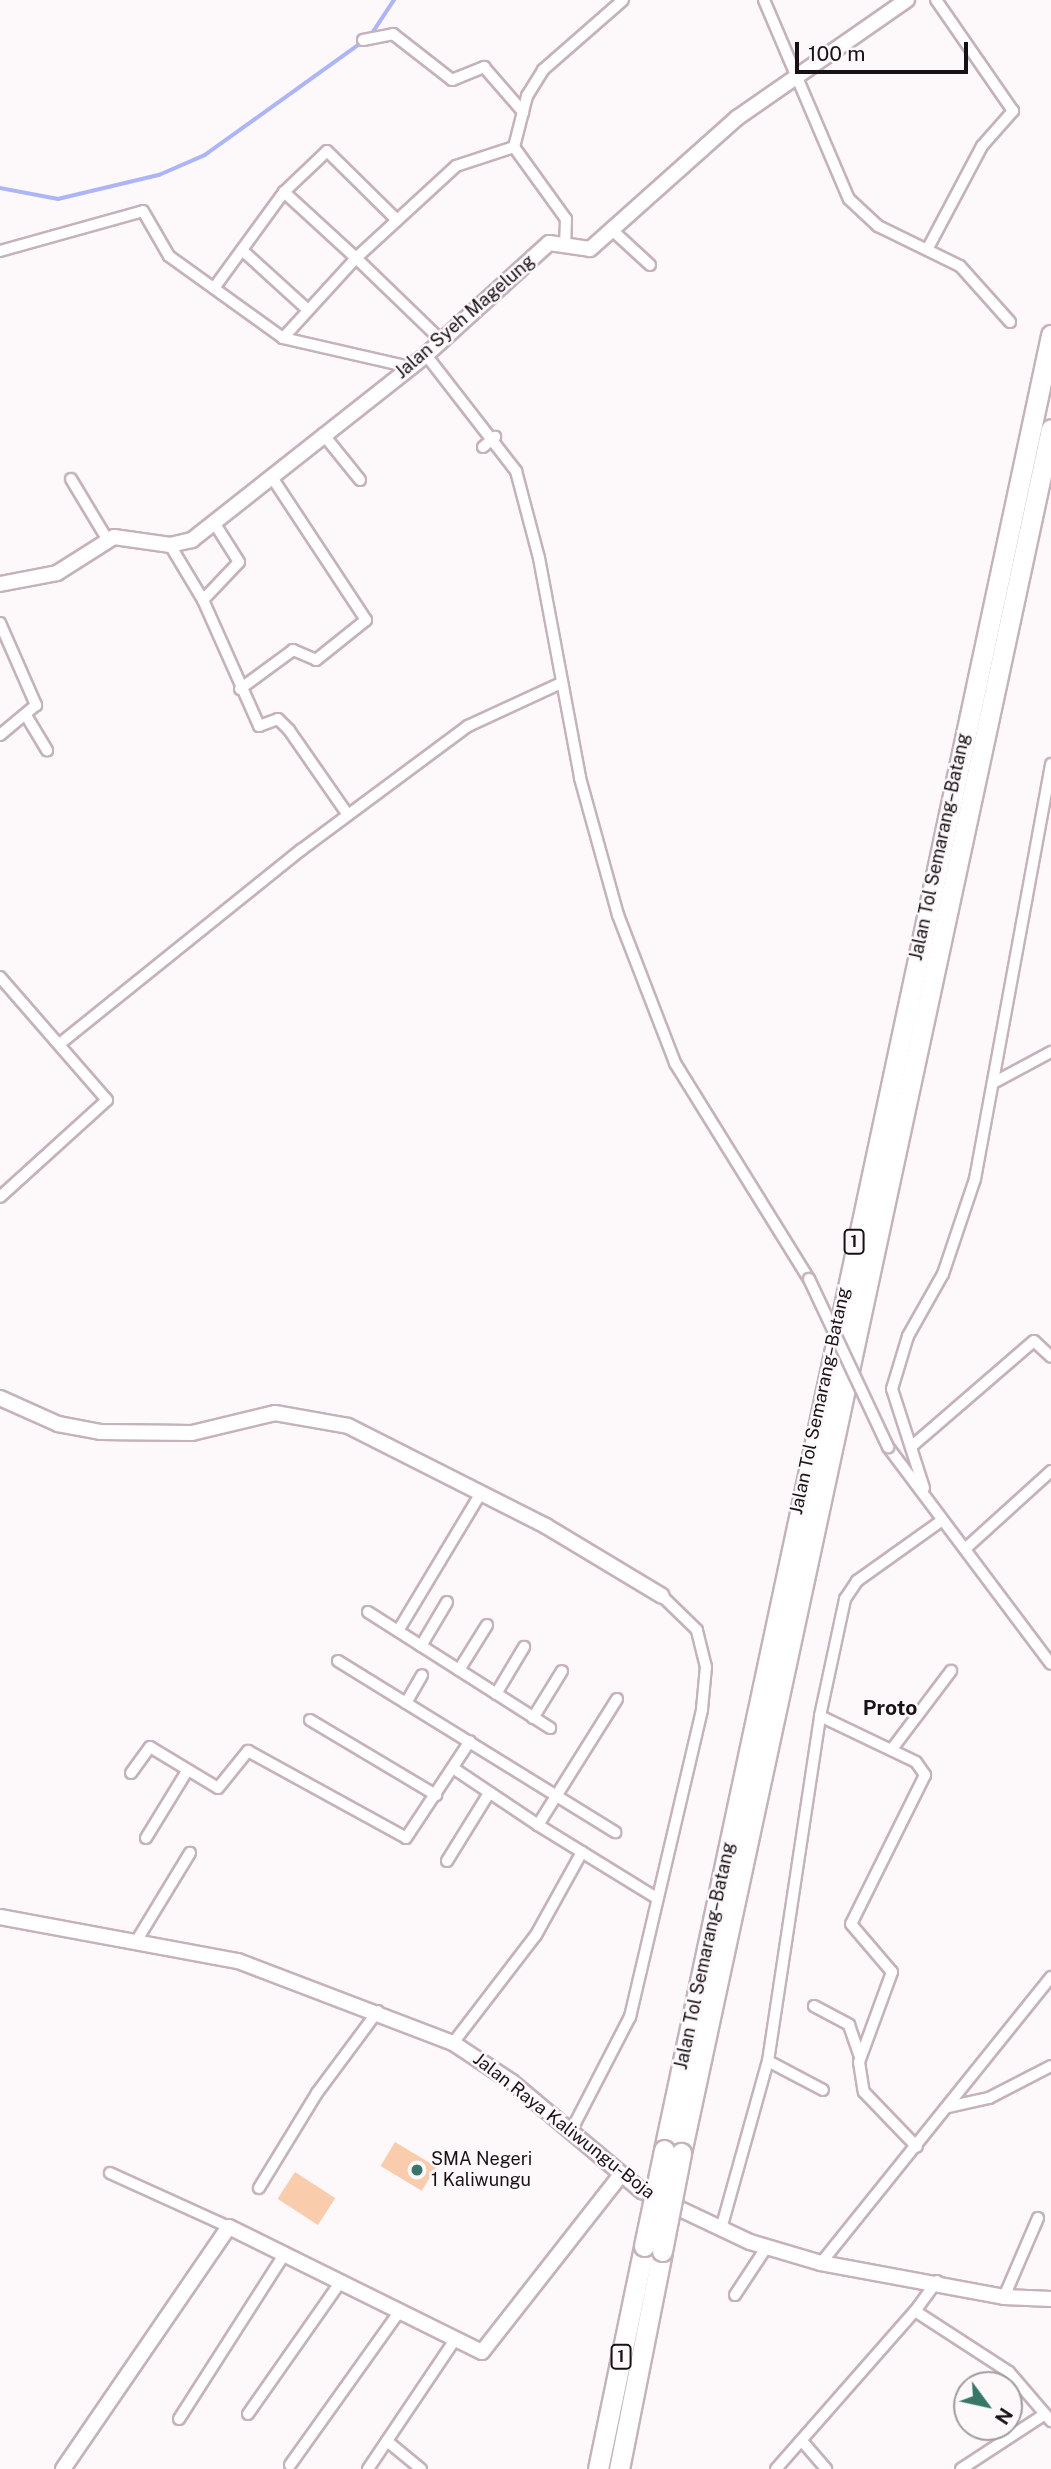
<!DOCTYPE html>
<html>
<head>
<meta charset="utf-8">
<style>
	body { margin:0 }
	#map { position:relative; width:1051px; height:2469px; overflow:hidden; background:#fdf9fb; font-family:"Public Sans",sans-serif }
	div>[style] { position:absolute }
	.green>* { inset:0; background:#f9ccac; transform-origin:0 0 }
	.stream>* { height:3.5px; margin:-1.75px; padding:0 1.75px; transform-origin:1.75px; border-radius:1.75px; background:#adb5f9 }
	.roads { filter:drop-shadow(2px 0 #c5b2bb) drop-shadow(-2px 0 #c5b2bb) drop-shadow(0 2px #c5b2bb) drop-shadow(0 -2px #c5b2bb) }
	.street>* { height:10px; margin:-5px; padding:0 5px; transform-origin:5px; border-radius:5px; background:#fff }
	.secondary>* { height:14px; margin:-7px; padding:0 7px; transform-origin:7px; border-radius:7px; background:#fff }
	.highway>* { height:19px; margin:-9.5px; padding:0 9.5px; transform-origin:9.5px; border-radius:9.5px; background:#fff }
	.bridges { filter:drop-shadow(2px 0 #c5b2bb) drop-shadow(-2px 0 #c5b2bb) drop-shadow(0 2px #c5b2bb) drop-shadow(0 -2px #c5b2bb) }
	.street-bridge>* { height:10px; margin:-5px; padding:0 5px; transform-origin:5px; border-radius:5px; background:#fff }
	.highway-bridge>* { height:19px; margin:-9.5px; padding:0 9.5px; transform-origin:9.5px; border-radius:9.5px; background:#fff }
	.dots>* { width:19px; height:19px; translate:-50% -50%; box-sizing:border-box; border:4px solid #fdf9fb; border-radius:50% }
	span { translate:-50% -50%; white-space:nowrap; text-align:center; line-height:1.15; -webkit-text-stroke:5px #fdf9fb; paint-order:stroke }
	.shield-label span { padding:2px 5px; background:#fdf9fb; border:2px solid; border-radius:5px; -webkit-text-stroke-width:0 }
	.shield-label { font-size:16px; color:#181115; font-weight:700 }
	.street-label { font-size:18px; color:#181115 }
	.poi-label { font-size:18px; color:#181115 }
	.left { translate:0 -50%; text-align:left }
	.quarter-label { font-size:21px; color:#181115; font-weight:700 }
	.north { position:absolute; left:953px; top:2371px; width:70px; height:70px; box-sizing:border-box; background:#fdf9fb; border:2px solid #a19c9f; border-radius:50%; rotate:123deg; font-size:19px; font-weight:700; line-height:28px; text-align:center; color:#181115 }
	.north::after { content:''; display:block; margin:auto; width:24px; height:32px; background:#367767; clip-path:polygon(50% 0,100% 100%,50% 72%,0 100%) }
	.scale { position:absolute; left:795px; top:42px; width:173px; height:32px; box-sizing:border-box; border:4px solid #181115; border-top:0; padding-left:9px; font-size:21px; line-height:24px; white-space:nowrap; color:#181115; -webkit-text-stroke:5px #fdf9fb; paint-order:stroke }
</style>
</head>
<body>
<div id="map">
	<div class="green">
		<div style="left:395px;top:2142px;width:48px;height:28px;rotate:31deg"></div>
		<div style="left:295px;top:2172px;width:48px;height:32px;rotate:33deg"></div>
	</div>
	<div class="stream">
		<div style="left:371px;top:35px;width:42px;rotate:-56.7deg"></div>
		<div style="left:0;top:188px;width:59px;rotate:10.7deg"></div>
		<div style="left:58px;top:199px;width:104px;rotate:-13.4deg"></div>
		<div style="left:159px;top:175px;width:50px;rotate:-23.5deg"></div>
		<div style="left:205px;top:155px;width:193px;rotate:-35.7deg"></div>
	</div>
	<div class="roads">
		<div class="street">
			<div style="left:764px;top:0;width:216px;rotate:66.9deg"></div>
			<div style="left:849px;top:199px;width:40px;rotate:43deg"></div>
			<div style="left:878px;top:226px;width:91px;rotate:26deg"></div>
			<div style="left:960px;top:266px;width:75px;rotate:48.2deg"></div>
			<div style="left:363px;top:40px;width:31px;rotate:-11deg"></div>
			<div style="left:393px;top:34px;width:75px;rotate:37.9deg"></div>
			<div style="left:452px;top:80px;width:35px;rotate:-22deg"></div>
			<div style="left:484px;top:67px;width:60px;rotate:49.1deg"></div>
			<div style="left:514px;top:147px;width:89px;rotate:54.2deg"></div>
			<div style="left:566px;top:219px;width:26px;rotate:92deg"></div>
			<div style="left:611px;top:229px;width:53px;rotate:42.7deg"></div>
			<div style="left:928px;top:248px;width:115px;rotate:-62.1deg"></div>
			<div style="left:982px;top:146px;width:47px;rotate:-48.5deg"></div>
			<div style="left:1013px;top:111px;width:135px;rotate:-124.7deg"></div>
			<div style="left:242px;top:250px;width:89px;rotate:42.3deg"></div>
			<div style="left:0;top:251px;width:148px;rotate:-15.6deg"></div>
			<div style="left:143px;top:211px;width:52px;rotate:60deg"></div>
			<div style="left:169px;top:256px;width:140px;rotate:35.7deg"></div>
			<div style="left:283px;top:338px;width:130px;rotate:12.9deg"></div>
			<div style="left:214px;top:288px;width:119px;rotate:-53.9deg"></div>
			<div style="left:284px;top:192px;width:59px;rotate:-43.6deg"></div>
			<div style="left:327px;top:151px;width:97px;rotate:44.6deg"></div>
			<div style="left:283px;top:338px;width:108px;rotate:-47.6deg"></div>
			<div style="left:356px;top:258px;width:98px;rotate:-137.5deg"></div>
			<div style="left:442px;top:341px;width:120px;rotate:-136deg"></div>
			<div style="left:356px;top:258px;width:136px;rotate:-42.6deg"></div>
			<div style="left:456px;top:166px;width:61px;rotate:-18.1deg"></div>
			<div style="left:514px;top:147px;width:53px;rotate:-75.7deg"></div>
			<div style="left:527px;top:96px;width:31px;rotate:-58deg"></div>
			<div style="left:543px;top:70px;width:106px;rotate:-41.2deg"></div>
			<div style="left:426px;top:355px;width:147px;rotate:52.2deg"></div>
			<div style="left:516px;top:471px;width:90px;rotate:75.2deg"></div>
			<div style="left:539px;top:558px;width:224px;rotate:79.4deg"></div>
			<div style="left:580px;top:778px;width:142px;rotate:74.5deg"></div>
			<div style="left:618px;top:915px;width:159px;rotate:68.9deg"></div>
			<div style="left:675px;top:1063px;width:254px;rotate:58.2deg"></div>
			<div style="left:323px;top:434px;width:59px;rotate:51.2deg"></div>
			<div style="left:483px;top:447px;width:16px;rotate:-40deg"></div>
			<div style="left:71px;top:479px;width:70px;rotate:59deg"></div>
			<div style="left:170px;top:545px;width:64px;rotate:59deg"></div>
			<div style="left:203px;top:600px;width:138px;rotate:66deg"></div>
			<div style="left:259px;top:726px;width:20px;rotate:-20deg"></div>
			<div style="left:278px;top:719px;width:16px;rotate:45deg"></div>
			<div style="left:289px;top:730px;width:103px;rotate:55.2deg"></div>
			<div style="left:203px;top:600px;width:52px;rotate:-46.5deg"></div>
			<div style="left:239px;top:562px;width:45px;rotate:-122.3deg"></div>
			<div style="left:0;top:623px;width:90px;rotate:66.3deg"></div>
			<div style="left:36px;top:705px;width:47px;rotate:140.2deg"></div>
			<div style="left:240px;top:689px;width:66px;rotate:-36.3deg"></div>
			<div style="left:293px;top:650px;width:25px;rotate:23deg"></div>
			<div style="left:316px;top:660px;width:64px;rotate:-38.7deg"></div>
			<div style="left:366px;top:620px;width:173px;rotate:-123.4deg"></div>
			<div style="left:27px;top:717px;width:39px;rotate:59deg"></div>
			<div style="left:0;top:977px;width:163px;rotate:49deg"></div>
			<div style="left:107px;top:1100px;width:144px;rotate:137.8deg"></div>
			<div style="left:62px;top:1042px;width:307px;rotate:-38.8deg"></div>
			<div style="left:301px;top:850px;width:208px;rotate:-36.6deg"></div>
			<div style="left:468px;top:726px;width:100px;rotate:-24.8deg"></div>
			<div style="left:995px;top:1082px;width:64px;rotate:-28.2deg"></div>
			<div style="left:888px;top:1447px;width:271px;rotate:53.1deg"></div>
			<div style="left:911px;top:1447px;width:162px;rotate:-40.8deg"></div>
			<div style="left:1034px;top:1341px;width:23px;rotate:43deg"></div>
			<div style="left:924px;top:1488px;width:104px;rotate:-107.9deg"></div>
			<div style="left:892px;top:1389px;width:55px;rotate:-73.2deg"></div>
			<div style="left:908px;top:1336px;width:71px;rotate:-60.6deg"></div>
			<div style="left:943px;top:1274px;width:100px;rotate:-71.4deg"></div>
			<div style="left:975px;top:1179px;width:422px;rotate:-79.6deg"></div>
			<div style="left:965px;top:1549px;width:116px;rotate:-42.2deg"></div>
			<div style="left:368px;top:1612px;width:216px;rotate:32.5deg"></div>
			<div style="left:398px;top:1631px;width:161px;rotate:-59deg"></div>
			<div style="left:421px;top:1646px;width:51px;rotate:-59.4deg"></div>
			<div style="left:338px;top:1661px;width:326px;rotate:31.7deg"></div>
			<div style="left:459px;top:1670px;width:53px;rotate:-58.1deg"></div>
			<div style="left:496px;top:1694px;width:55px;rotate:-59.2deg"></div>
			<div style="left:617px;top:1699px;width:149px;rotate:122.1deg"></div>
			<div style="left:538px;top:1825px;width:137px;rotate:31.6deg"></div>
			<div style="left:406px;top:1703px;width:32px;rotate:-60deg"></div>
			<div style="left:820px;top:1716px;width:106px;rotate:25.6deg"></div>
			<div style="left:916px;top:1762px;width:16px;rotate:55deg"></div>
			<div style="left:925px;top:1775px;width:166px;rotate:116.4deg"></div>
			<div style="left:851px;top:1924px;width:63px;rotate:49.5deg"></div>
			<div style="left:892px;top:1972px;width:96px;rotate:110.1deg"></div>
			<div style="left:859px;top:2062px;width:30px;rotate:81deg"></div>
			<div style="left:864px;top:2092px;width:76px;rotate:46.1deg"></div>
			<div style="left:533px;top:1718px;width:55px;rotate:-58.3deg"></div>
			<div style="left:310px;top:1720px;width:147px;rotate:30.8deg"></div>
			<div style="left:892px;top:1749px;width:98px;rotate:-52.9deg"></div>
			<div style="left:453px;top:1768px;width:102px;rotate:33.8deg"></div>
			<div style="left:131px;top:1773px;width:32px;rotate:-54deg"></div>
			<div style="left:150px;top:1747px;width:79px;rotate:31.1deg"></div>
			<div style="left:218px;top:1788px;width:48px;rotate:-51deg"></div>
			<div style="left:248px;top:1751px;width:180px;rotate:28.8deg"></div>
			<div style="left:406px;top:1838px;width:116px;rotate:-56.6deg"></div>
			<div style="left:146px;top:1838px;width:79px;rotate:-58.5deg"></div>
			<div style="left:447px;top:1861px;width:78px;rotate:-58.2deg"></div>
			<div style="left:137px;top:1940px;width:102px;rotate:-58.7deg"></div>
			<div style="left:814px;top:2006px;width:40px;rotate:28deg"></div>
			<div style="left:849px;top:2025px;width:34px;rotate:71deg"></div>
			<div style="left:453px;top:2043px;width:136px;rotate:-52.5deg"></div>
			<div style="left:536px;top:1935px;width:95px;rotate:-61deg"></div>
			<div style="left:768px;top:2061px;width:62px;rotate:27.8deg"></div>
			<div style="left:948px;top:2107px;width:42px;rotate:-12.4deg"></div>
			<div style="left:989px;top:2098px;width:70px;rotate:-27.3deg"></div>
			<div style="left:570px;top:2133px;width:131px;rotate:-62.7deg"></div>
			<div style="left:630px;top:2017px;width:316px;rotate:-76.8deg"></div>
			<div style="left:702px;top:1709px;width:42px;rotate:-84.6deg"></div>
			<div style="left:706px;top:1667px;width:38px;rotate:-104deg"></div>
			<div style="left:697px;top:1630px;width:49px;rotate:-135.8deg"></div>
			<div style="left:110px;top:2173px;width:131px;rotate:24.4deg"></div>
			<div style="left:259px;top:2188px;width:111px;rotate:-58.6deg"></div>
			<div style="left:317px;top:2093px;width:102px;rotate:-53.4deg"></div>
			<div style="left:721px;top:2229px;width:174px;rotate:-74.4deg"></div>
			<div style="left:768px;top:2061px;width:349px;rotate:-81.4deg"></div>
			<div style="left:820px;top:1716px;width:120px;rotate:-77.9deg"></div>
			<div style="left:845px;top:1599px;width:22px;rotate:-56deg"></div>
			<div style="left:857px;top:1581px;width:103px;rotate:-35.5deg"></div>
			<div style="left:821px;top:2263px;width:367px;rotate:-51.2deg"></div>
			<div style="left:937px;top:2281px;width:37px;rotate:126deg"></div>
			<div style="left:915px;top:2311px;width:112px;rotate:33deg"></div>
			<div style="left:1009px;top:2372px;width:65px;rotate:49.4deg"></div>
			<div style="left:735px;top:2295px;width:56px;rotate:-56.6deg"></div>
			<div style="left:1004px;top:2297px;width:86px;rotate:-66.7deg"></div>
			<div style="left:248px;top:2414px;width:162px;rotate:-55deg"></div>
			<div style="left:179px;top:2419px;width:197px;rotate:-57.4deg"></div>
			<div style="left:387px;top:2441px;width:44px;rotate:39.5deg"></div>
			<div style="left:802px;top:2441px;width:37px;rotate:49deg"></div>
			<div style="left:290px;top:2465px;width:188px;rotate:-54.5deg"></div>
			<div style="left:368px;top:2469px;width:154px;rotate:-56.1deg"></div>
			<div style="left:776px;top:2469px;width:210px;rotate:-48.7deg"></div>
			<div style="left:961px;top:2469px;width:100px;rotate:-33.2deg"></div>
		</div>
		<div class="secondary">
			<div style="left:0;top:584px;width:58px;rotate:-10.9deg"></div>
			<div style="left:57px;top:573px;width:67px;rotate:-32.3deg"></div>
			<div style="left:114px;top:537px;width:57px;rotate:8.1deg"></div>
			<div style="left:170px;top:545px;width:23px;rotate:-13deg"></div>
			<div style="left:192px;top:540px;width:298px;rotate:-38.3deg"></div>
			<div style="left:426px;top:355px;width:166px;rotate:-42.3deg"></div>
			<div style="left:549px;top:243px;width:41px;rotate:8.3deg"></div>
			<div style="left:590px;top:249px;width:197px;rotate:-41.7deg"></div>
			<div style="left:737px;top:118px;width:207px;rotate:-34.8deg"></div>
			<div style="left:0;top:1398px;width:64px;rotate:24.1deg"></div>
			<div style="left:58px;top:1424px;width:44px;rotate:10.5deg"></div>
			<div style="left:101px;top:1432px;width:91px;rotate:0.6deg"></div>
			<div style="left:192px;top:1433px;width:85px;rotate:-13.5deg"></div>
			<div style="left:275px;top:1413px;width:74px;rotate:10.1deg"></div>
			<div style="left:348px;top:1426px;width:222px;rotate:26.8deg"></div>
			<div style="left:546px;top:1526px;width:135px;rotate:31.1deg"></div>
			<div style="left:0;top:1917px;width:242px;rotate:10.5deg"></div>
			<div style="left:238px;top:1961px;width:230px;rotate:20.9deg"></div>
			<div style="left:453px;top:2043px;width:71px;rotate:33.5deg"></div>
			<div style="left:512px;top:2082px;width:170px;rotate:40deg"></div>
			<div style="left:642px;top:2191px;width:119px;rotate:25.3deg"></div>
			<div style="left:750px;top:2242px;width:74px;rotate:16.5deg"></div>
			<div style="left:821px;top:2263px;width:186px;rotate:10.5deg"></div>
			<div style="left:1004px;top:2297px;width:47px;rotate:2.4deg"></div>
			<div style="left:63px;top:2469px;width:293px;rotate:-55.6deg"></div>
			<div style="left:229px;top:2227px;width:282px;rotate:26.3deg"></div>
			<div style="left:482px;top:2352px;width:225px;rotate:-51.9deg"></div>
		</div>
		<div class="highway">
			<div style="left:664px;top:2150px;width:1856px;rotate:-77.96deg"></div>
			<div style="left:681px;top:2153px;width:1763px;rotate:-77.89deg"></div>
			<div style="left:598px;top:2469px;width:228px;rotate:-78.3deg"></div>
			<div style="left:619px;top:2469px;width:222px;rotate:-78.8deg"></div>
		</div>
	</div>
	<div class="bridges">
		<div class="street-bridge">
			<div style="left:809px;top:1279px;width:186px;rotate:64.8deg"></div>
		</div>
		<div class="highway-bridge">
			<div style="left:644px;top:2246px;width:98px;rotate:-78.2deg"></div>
			<div style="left:662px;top:2251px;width:100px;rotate:-79deg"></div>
		</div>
	</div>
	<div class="dots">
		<div style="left:417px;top:2170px;background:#367767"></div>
	</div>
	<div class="shield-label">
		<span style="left:854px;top:1242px">1</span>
		<span style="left:621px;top:2357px">1</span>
	</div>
	<div class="street-label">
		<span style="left:465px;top:317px;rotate:-41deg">Jalan Syeh Magelung</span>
		<span style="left:940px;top:847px;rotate:-78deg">Jalan Tol Semarang–Batang</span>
		<span style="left:820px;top:1401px;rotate:-78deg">Jalan Tol Semarang–Batang</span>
		<span style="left:705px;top:1956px;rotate:-78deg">Jalan Tol Semarang–Batang</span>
		<span style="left:564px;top:2126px;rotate:38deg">Jalan Raya Kaliwungu-Boja</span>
	</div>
	<div class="poi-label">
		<span class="left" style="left:431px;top:2170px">SMA Negeri<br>1 Kaliwungu</span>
	</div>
	<div class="quarter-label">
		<span style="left:890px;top:1708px">Proto</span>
	</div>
	<div class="north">N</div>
	<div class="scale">100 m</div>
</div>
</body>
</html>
